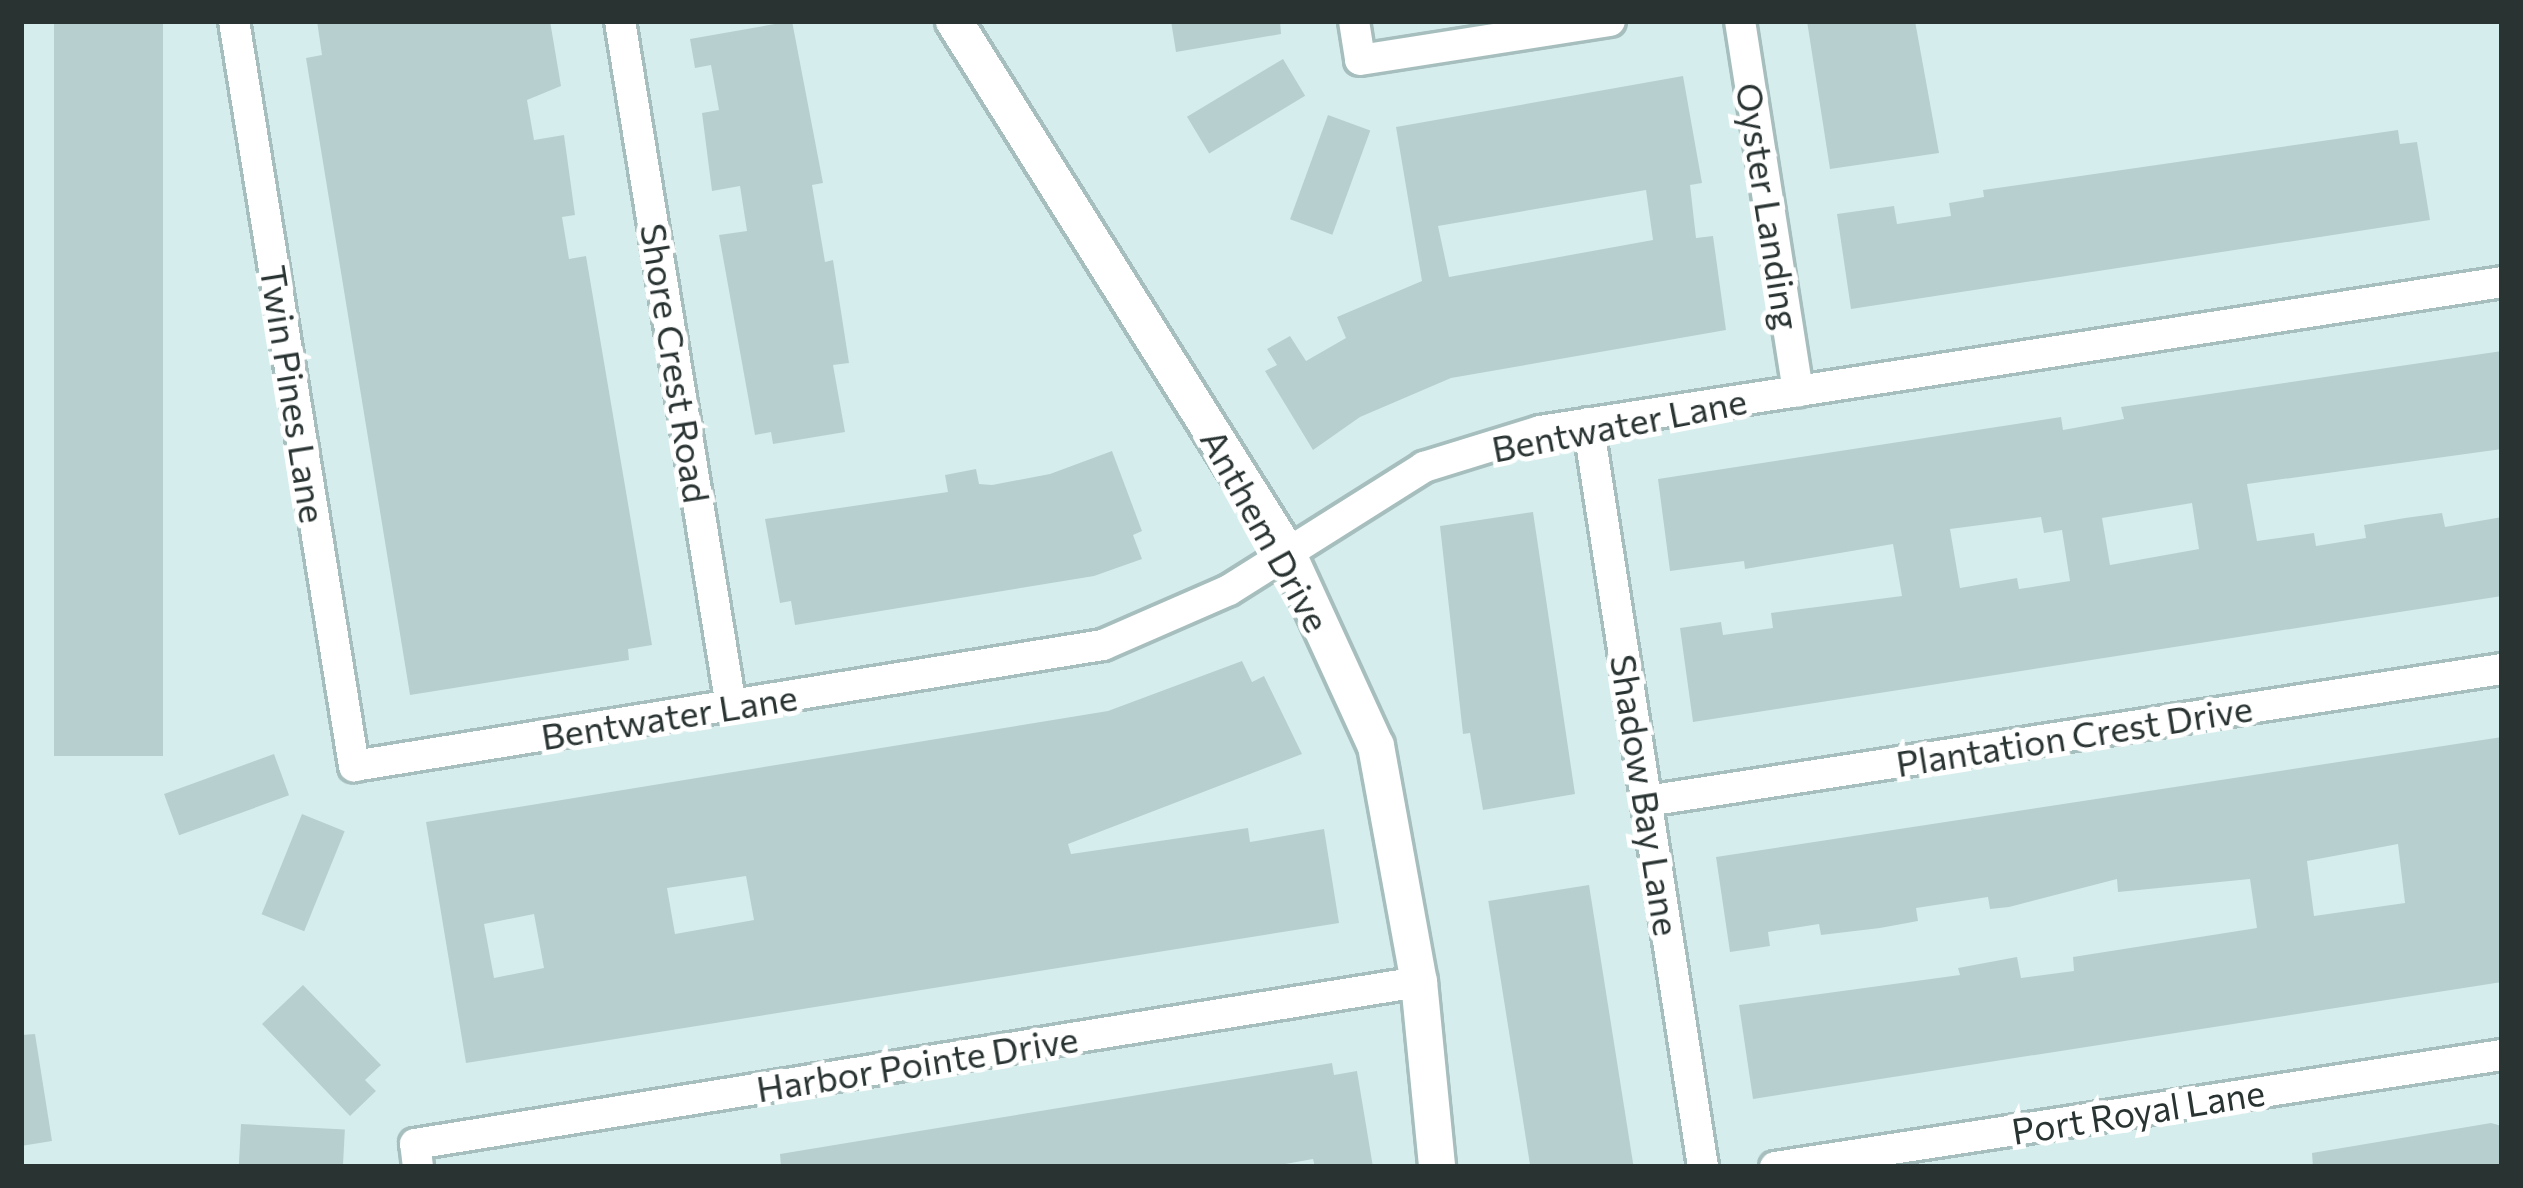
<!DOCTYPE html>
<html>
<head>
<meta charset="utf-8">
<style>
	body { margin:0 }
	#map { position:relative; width:2523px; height:1188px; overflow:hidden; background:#d5eeed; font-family:Commissioner,sans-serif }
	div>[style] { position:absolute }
	.building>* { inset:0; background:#b7d0cf; transform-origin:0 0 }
	.roads { filter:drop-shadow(3px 0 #a6bebd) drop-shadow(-3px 0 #a6bebd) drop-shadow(0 3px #a6bebd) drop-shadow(0 -3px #a6bebd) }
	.minor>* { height:30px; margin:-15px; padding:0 15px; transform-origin:15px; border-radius:15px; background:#fff }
	.tertiary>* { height:36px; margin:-18px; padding:0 18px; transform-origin:18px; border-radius:18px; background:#fff }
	span { translate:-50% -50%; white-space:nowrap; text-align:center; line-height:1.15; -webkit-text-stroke:10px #fff; paint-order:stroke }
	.street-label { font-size:36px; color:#293332 }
	.frame { position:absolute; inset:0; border:24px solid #293332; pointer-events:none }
</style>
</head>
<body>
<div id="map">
	<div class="building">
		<div style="left:54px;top:21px;width:109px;height:735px"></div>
		<div style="clip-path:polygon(317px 21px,550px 21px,561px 86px,527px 100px,534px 140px,564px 135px,575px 215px,562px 217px,569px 259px,586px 256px,652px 645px,628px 649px,629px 660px,410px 695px,306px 58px,322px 55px)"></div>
		<div style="clip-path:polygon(792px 21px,823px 183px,812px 185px,825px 262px,833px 260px,849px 363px,833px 365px,845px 432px,773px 444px,771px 432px,755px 435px,719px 235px,747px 231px,740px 186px,712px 191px,702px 113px,719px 110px,711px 65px,695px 68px,690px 39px)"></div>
		<div style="clip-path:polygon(1171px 21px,1280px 21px,1281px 34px,1176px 52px)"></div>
		<div style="clip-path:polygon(1807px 21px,1915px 21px,1939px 153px,1830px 169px)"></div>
		<div style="left:1283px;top:59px;width:43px;height:112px;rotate:59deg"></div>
		<div style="clip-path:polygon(evenodd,1683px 76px,1702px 183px,1690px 185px,1696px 238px,1713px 236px,1726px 330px,1451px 378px,1360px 417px,1313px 450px,1265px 371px,1277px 365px,1267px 349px,1290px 336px,1306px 361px,1346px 338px,1337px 317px,1422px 281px,1396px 127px,1683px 76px,1646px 190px,1653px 240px,1449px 277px,1438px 226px,1646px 190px)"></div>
		<div style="left:1328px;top:115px;width:45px;height:111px;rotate:20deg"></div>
		<div style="clip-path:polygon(2398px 130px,2400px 144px,2417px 142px,2430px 220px,1851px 309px,1837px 214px,1894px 206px,1897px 224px,1951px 216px,1949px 203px,1984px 197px,1983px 190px)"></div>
		<div style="clip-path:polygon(evenodd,2502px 351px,2502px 449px,2247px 484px,2257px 541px,2314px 533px,2316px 546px,2366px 538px,2364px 525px,2405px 518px,2442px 513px,2445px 527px,2502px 517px,2502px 596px,1693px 722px,1680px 628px,1721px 622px,1723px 635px,1773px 628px,1771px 613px,1902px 596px,1893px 544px,1745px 569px,1744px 561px,1670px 571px,1658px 479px,2061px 417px,2063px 430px,2124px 419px,2121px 407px,2502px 351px,2192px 503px,2199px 549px,2110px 565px,2102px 518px,2192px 503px,2502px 351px,2041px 517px,2044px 533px,2062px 530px,2070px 581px,2019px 589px,2017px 578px,1960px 588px,1950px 529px,2041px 517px)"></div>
		<div style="clip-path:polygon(1112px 451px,1142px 531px,1133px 535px,1142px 559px,1094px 576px,795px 625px,791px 601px,780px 603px,765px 519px,948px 492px,945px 475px,976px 469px,979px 484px,992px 485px,1050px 474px)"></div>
		<div style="clip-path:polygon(1533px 512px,1575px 794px,1483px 810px,1470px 733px,1463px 734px,1440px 526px)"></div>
		<div style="clip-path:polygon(evenodd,1242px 661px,1252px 682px,1264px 676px,1302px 754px,1068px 844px,1071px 854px,1248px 828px,1250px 842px,1324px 829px,1339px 923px,466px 1063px,426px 822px,1108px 711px,1242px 661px,746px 876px,754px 920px,675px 934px,667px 888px,746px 876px,1242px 661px,534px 914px,544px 968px,494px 978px,484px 924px,534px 914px)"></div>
		<div style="clip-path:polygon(evenodd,2502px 737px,2502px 982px,1753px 1099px,1739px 1005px,1960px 975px,1958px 968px,2017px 957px,2021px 978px,2074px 971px,2073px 957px,2257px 928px,2250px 879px,2118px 892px,2117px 879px,2009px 907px,1990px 909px,1988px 897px,1916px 908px,1918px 921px,1880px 928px,1821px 935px,1819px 924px,1768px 932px,1770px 946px,1730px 952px,1716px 857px,2502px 737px,2398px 844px,2405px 903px,2314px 916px,2307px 861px,2398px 844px)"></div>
		<div style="left:274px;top:754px;width:44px;height:117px;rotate:70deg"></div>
		<div style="left:302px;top:814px;width:46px;height:108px;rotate:22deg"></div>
		<div style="left:1589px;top:885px;width:286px;height:102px;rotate:81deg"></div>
		<div style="clip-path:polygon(303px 985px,381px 1065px,365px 1080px,376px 1091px,350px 1116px,262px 1024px)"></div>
		<div style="clip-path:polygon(35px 1034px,52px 1141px,21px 1146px,21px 1035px)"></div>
		<div style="clip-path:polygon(1332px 1063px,1334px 1075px,1357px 1071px,1373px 1167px,1315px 1167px,1313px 1159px,1268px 1167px,781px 1167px,780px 1154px)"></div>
		<div style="clip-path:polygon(2491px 1123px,2502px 1126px,2502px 1167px,2313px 1167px,2312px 1153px)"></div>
		<div style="left:241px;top:1124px;width:104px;height:43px;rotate:3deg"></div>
	</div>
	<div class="roads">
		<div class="minor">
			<div style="left:234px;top:21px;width:755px;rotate:80.85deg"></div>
			<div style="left:354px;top:766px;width:759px;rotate:-9.18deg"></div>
			<div style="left:1103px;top:645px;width:137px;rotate:-23.6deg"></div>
			<div style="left:1229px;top:590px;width:231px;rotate:-32.2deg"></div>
			<div style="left:1424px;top:467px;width:121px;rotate:-17.2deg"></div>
			<div style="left:1540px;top:431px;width:973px;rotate:-8.8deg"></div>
			<div style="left:620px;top:21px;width:694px;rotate:80.8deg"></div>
			<div style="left:1354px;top:21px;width:39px;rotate:81deg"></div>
			<div style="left:1360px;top:60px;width:253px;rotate:-8.9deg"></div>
			<div style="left:1740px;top:21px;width:375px;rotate:81.1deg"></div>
			<div style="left:1588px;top:423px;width:753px;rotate:81.21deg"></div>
			<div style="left:1647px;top:801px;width:865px;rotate:-8.78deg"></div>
			<div style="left:418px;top:1167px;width:23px;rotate:-97deg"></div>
			<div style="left:415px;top:1144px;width:1017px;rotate:-9.17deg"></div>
			<div style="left:1775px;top:1167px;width:736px;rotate:-8.76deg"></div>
		</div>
		<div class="tertiary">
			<div style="left:954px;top:21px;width:627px;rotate:57.91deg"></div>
			<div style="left:1287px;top:552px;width:213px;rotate:65.4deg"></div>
			<div style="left:1376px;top:746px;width:240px;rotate:79.7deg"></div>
			<div style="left:1419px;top:982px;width:186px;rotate:84.4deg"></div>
		</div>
	</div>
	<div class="street-label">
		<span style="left:1769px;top:206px;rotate:81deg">Oyster Landing</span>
		<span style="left:676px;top:363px;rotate:81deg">Shore Crest Road</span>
		<span style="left:294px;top:394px;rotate:81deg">Twin Pines Lane</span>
		<span style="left:1619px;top:424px;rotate:-11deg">Bentwater Lane</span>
		<span style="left:1266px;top:530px;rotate:61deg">Anthem Drive</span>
		<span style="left:669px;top:716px;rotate:-9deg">Bentwater Lane</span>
		<span style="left:2074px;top:735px;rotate:-9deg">Plantation Crest Drive</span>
		<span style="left:1646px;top:795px;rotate:81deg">Shadow Bay Lane</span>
		<span style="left:917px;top:1063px;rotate:-9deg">Harbor Pointe Drive</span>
		<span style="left:2138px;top:1111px;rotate:-9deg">Port Royal Lane</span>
	</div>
	<div class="frame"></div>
</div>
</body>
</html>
